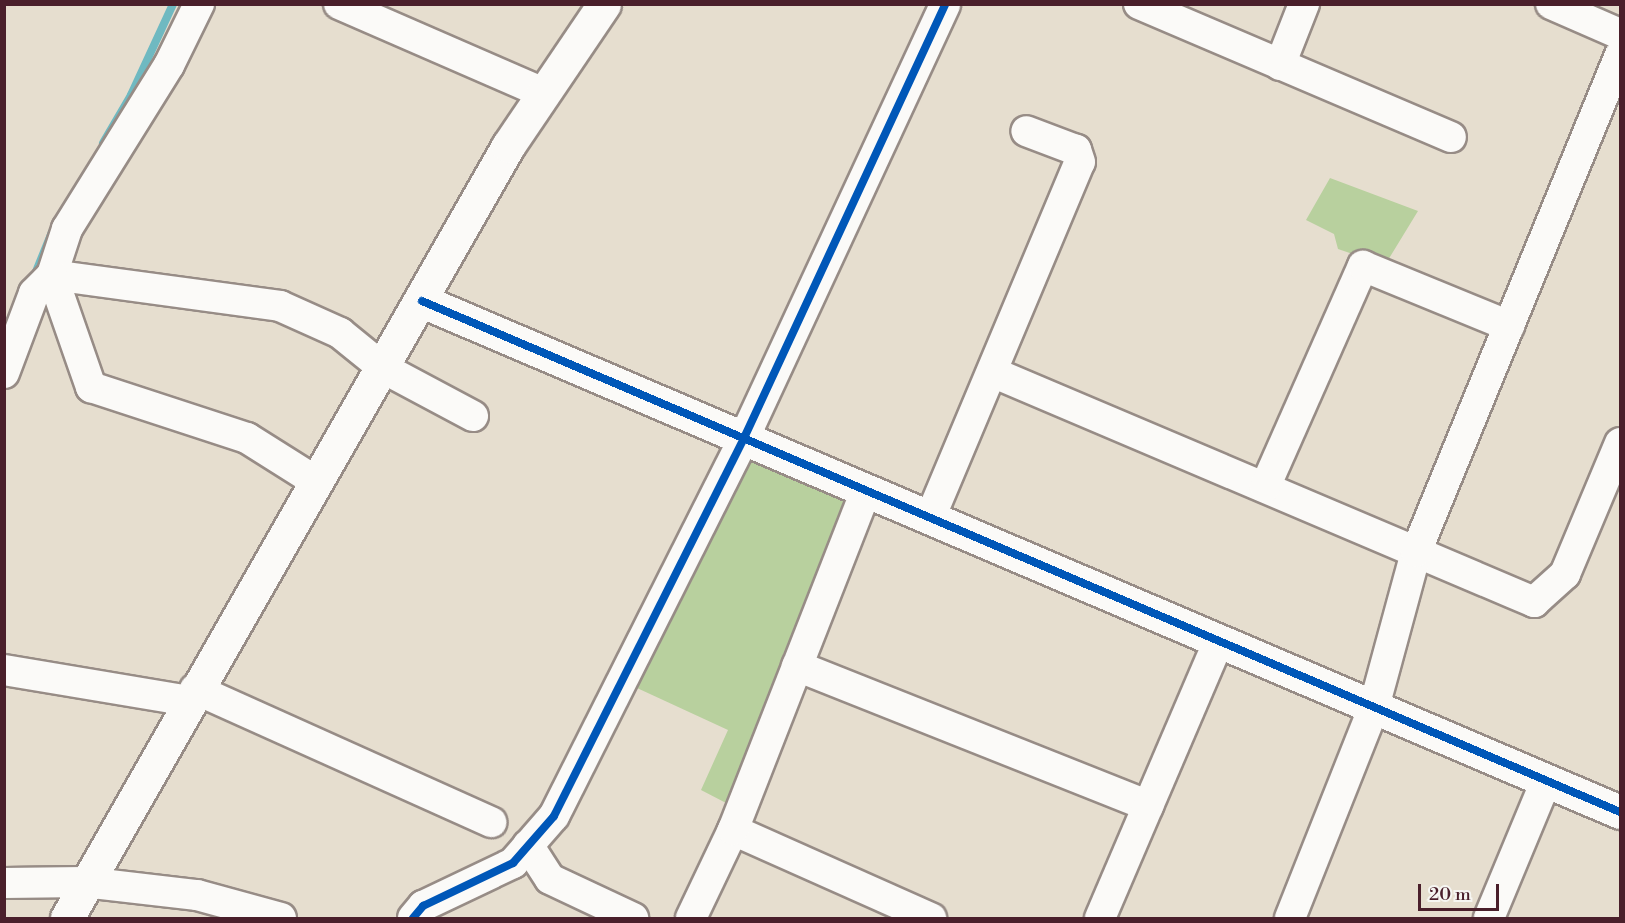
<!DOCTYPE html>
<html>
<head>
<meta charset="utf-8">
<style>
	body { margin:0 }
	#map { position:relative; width:1625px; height:923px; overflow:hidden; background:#e6decf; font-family:"Libre Bodoni",serif }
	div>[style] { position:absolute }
	.green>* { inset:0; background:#b8d09e }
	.stream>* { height:8px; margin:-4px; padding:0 4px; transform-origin:4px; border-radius:4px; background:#6fb9c1 }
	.roads { filter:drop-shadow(2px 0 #978c86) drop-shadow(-2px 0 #978c86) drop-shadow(0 2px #978c86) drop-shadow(0 -2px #978c86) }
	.minor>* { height:30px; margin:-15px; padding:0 15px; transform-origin:15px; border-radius:15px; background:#fbfaf8 }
	.tertiary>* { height:33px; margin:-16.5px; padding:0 16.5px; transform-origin:16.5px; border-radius:16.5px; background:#fbfaf8 }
	.cycleway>* { height:8px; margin:-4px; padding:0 4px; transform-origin:4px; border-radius:4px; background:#0057b8 }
	span { translate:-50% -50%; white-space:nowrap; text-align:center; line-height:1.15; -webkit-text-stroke:5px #f6f6f2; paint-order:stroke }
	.frame { position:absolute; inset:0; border:6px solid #4a1f2b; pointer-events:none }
	.scale { position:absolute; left:1418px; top:884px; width:81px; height:27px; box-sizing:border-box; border:3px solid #4a1f2b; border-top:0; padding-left:8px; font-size:18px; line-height:21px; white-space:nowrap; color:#4a1f2b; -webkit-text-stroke:4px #f6f6f2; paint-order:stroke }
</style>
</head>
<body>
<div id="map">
	<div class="green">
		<div style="clip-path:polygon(1330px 178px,1418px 211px,1385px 265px,1338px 249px,1334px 234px,1306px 220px)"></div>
		<div style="clip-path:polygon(750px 455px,851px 499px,728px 804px,701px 790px,728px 730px,637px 688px)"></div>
	</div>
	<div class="stream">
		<div style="left:103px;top:143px;width:56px;rotate:-59.7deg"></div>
		<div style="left:131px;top:95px;width:100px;rotate:-65.2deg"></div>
		<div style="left:33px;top:279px;width:51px;rotate:-68deg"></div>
	</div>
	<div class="roads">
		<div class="minor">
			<div style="left:199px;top:4px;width:68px;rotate:116.2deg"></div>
			<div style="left:169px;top:65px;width:193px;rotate:121.9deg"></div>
			<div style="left:67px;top:229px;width:48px;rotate:108.1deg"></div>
			<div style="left:52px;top:275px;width:230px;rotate:7.7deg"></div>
			<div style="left:280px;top:306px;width:66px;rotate:24.2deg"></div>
			<div style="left:340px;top:333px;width:55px;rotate:39.1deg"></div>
			<div style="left:383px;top:368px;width:102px;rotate:28.1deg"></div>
			<div style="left:339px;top:4px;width:223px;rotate:23.5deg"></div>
			<div style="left:1139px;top:4px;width:339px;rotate:23.1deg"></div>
			<div style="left:1551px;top:4px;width:75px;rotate:23.5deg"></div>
			<div style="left:1280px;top:65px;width:66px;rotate:-68.5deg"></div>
			<div style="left:992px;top:372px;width:589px;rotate:22.99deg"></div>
			<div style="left:1534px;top:602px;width:42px;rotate:-42.1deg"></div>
			<div style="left:1565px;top:574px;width:142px;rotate:-67.2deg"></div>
			<div style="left:4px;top:373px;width:85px;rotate:-69.4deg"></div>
			<div style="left:34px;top:293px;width:25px;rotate:-45deg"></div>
			<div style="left:52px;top:275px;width:119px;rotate:70.8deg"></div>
			<div style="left:91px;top:387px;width:164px;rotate:18.1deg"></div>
			<div style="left:247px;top:438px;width:83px;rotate:32.2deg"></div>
			<div style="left:1265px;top:487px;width:242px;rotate:-66.1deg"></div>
			<div style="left:1363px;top:266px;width:158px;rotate:22.3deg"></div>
			<div style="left:930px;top:518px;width:386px;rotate:-67.2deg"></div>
			<div style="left:1080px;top:162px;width:13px;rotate:-108deg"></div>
			<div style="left:1076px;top:150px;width:53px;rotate:-159.2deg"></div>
			<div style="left:797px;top:666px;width:378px;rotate:21.7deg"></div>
			<div style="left:4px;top:670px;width:188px;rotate:9.5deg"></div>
			<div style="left:195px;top:689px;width:325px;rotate:24.2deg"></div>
			<div style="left:733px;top:830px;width:217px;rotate:24deg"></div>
			<div style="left:528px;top:845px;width:40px;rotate:57.1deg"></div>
			<div style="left:550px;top:879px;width:92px;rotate:25.2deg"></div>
			<div style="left:4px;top:883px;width:80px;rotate:-0.7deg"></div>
			<div style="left:84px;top:882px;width:114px;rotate:6.6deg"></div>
			<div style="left:197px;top:895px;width:87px;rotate:15.3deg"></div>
			<div style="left:413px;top:918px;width:16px;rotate:-50deg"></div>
			<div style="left:423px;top:906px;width:100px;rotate:-25.5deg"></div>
			<div style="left:513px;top:863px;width:62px;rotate:-48.9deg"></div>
			<div style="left:554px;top:816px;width:423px;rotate:-63.3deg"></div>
			<div style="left:744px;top:438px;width:478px;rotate:-65.1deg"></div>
			<div style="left:691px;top:918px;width:98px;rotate:-64.5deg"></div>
			<div style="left:733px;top:830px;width:364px;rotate:-68.6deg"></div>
			<div style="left:1100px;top:918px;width:301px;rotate:-66.8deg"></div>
			<div style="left:1290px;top:918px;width:227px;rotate:-68.3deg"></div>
			<div style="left:1374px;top:707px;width:161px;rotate:-74.8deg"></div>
			<div style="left:1416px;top:552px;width:537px;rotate:-67.68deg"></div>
			<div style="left:1489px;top:918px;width:148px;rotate:-67.4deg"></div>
		</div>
		<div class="tertiary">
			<div style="left:422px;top:301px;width:1302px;rotate:23.1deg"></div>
			<div style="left:67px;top:918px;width:889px;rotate:-60.26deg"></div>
			<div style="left:508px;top:146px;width:171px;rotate:-55.9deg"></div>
		</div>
	</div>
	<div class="cycleway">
		<div style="left:422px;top:301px;width:1302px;rotate:23.1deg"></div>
		<div style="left:413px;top:918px;width:16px;rotate:-50deg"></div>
		<div style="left:423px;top:906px;width:100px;rotate:-25.5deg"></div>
		<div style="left:513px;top:863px;width:62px;rotate:-48.9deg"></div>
		<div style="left:554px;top:816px;width:423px;rotate:-63.3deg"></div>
		<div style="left:744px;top:438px;width:478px;rotate:-65.1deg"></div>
	</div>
	<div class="frame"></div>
	<div class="scale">20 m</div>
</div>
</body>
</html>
